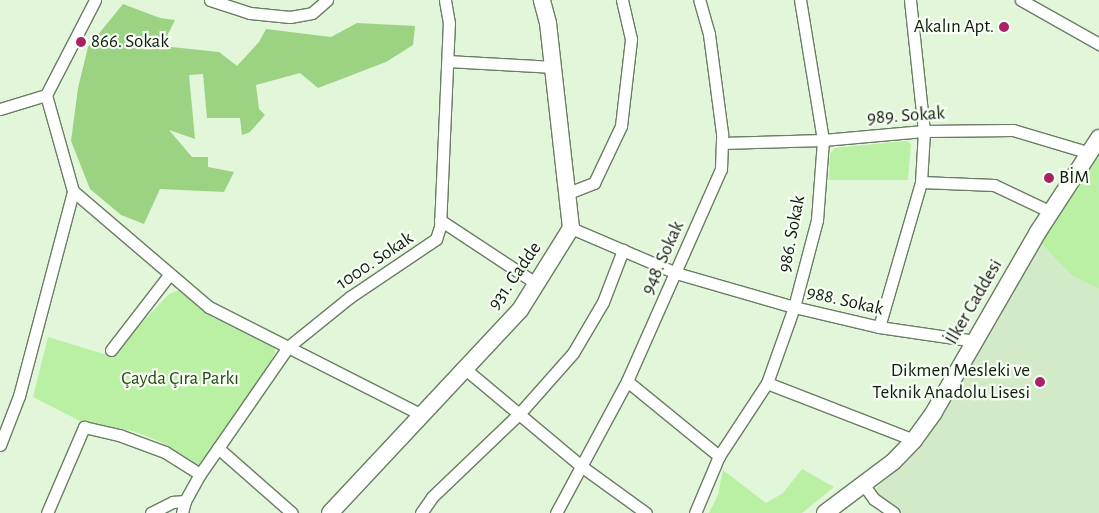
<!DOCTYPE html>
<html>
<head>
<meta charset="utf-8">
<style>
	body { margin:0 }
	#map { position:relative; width:1099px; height:513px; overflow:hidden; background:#e2f6da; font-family:"Alegreya Sans",sans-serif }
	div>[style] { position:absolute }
	.built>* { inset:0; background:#d2eac8 }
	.green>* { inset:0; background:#baf0a3 }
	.forest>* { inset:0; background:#9bd383 }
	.roads { filter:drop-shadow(1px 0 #6b7d64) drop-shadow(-1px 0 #6b7d64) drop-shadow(0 1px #6b7d64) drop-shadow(0 -1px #6b7d64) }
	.street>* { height:11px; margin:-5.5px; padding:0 5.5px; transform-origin:5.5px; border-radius:5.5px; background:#fff }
	.secondary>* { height:16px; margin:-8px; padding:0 8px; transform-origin:8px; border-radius:8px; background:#fff }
	.dots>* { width:14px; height:14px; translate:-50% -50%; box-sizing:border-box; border:2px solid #f7fff4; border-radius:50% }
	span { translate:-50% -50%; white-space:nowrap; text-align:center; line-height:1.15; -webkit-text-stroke:4.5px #f7fff4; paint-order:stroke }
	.poi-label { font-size:19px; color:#131a10 }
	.right { translate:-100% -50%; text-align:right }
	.left { translate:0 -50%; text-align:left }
	.street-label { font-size:19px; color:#131a10 }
	.park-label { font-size:19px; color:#254811 }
</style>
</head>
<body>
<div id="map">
	<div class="built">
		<div style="clip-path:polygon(1041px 243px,1070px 274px,1099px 289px,1099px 513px,902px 513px,876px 494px,874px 490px,920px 448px,940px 420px)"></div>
	</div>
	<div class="green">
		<div style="clip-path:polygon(906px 141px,911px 144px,908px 180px,829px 180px,830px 154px,835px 148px)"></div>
		<div style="clip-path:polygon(1099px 154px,1099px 289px,1070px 274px,1041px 243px)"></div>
		<div style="clip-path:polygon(179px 290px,214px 318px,250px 331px,275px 346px,275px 353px,267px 368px,200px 466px,161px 442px,133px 431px,80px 421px,33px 397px,48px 337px,110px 356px,169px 294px)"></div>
		<div style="clip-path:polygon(802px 469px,834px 487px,802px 513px,709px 513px,718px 495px,723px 470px,766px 503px,783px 493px)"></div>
	</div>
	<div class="forest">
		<div style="clip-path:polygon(123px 4px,160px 18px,175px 20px,162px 46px,219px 52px,237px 66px,259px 42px,266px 29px,331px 37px,357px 23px,415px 26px,413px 45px,386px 62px,318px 88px,300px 73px,256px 85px,259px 109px,265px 115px,250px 132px,242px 135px,240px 118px,207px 118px,203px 74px,189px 75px,195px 139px,169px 130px,192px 157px,208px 157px,208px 167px,234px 172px,224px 192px,160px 189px,144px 224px,121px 215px,90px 189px,71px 141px,78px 88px,88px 47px)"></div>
	</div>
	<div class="roads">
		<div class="street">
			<div style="left:210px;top:0;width:42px;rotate:18deg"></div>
			<div style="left:250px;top:13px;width:40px;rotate:5.7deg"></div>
			<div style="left:290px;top:17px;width:22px;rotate:-10deg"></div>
			<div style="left:312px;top:13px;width:20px;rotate:-41deg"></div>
			<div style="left:1021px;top:0;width:90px;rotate:29.4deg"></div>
			<div style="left:448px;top:61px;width:105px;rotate:3.3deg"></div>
			<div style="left:0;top:109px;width:48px;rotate:-16.9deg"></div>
			<div style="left:46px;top:95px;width:107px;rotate:-62.7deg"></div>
			<div style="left:722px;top:143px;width:101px;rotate:-1.7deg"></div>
			<div style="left:823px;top:140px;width:101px;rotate:-5.1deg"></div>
			<div style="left:924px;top:131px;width:89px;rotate:-0.6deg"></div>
			<div style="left:1013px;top:130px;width:80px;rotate:16.6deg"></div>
			<div style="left:921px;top:182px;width:73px;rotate:2.4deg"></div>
			<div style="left:994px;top:185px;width:63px;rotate:25.3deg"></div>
			<div style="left:73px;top:191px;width:179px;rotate:40.5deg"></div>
			<div style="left:209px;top:307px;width:237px;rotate:26.9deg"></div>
			<div style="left:568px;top:193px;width:28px;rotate:-21deg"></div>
			<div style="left:594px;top:183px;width:63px;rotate:-64.7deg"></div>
			<div style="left:621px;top:126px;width:88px;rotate:-83.4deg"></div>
			<div style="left:631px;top:39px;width:40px;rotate:-103deg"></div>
			<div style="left:440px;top:220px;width:116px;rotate:33.4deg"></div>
			<div style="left:571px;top:228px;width:114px;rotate:23.2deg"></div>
			<div style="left:676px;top:273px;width:123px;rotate:16.1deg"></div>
			<div style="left:794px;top:307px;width:87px;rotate:13.2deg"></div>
			<div style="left:879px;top:327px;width:97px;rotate:8.3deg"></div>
			<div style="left:879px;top:327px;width:151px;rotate:-73.8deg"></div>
			<div style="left:921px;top:182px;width:51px;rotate:-86.6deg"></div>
			<div style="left:924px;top:131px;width:132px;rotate:-96.1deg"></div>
			<div style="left:111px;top:350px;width:95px;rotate:-52.3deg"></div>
			<div style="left:464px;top:368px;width:153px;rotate:39.9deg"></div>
			<div style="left:581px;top:466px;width:80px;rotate:35.9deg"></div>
			<div style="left:627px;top:381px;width:119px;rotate:39.2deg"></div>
			<div style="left:767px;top:383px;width:158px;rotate:21.2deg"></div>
			<div style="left:0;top:445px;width:53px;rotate:-68.8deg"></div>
			<div style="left:19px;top:396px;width:212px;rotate:-75.2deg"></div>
			<div style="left:73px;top:191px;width:100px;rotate:-105.7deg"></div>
			<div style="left:218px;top:448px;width:98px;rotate:41.3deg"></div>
			<div style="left:863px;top:484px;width:19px;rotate:54deg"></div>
			<div style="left:874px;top:499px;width:24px;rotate:35deg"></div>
			<div style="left:47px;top:513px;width:94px;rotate:-66.7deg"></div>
			<div style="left:84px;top:427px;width:36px;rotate:13deg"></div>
			<div style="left:119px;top:435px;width:49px;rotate:20.3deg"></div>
			<div style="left:165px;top:452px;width:41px;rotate:32.2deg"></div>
			<div style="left:151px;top:513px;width:25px;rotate:-27deg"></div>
			<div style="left:173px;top:502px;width:12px;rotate:-5deg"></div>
			<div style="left:182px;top:513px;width:12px;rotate:-76deg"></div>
			<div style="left:185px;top:501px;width:31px;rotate:-61deg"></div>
			<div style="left:200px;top:474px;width:155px;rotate:-55.3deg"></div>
			<div style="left:288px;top:347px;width:80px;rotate:-38.9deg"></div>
			<div style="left:350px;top:297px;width:104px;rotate:-34deg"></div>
			<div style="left:436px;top:239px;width:13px;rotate:-72deg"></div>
			<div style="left:440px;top:227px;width:204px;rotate:-87.5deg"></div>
			<div style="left:449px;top:23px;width:23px;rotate:-100deg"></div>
			<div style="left:421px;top:513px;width:19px;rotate:-55deg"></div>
			<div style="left:432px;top:497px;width:120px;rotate:-43.7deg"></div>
			<div style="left:519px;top:414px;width:81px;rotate:-48.5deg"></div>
			<div style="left:573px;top:353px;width:59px;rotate:-59.5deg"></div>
			<div style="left:603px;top:302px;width:56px;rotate:-69deg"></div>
			<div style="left:556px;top:513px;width:150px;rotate:-61.7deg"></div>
			<div style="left:627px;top:381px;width:232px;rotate:-66.1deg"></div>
			<div style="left:721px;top:169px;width:36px;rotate:-88deg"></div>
			<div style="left:722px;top:133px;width:100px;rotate:-97.5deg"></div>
			<div style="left:709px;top:34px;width:35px;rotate:-106deg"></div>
			<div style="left:695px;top:513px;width:62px;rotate:-67.2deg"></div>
			<div style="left:719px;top:456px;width:87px;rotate:-56.7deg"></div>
			<div style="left:767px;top:383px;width:81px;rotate:-70.4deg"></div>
			<div style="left:794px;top:307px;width:90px;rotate:-75.2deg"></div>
			<div style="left:817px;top:220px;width:80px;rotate:-85.7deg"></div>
			<div style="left:823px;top:140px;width:142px;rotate:-99.3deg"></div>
		</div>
		<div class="secondary">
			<div style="left:330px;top:513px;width:278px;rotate:-46.9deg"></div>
			<div style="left:520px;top:310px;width:97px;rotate:-58.1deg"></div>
			<div style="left:571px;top:228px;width:206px;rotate:-96.4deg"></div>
			<div style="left:548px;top:23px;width:24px;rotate:-105deg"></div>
			<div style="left:825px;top:513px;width:85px;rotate:-36.9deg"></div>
			<div style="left:893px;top:462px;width:30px;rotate:-46deg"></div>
			<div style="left:914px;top:440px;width:34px;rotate:-54deg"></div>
			<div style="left:934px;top:412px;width:208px;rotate:-60deg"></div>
			<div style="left:1038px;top:232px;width:112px;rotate:-57deg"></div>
		</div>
	</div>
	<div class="dots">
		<div style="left:1004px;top:27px;background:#ab2264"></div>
		<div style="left:81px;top:42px;background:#ab2264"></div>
		<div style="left:1049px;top:178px;background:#ab2264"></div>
		<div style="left:1040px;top:382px;background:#ab2264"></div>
	</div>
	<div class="poi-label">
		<span class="right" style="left:994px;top:27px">Akalın Apt.</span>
		<span class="left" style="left:91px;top:42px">866. Sokak</span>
		<span class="left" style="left:1059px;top:178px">BİM</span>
		<span class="right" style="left:1030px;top:382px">Dikmen Mesleki ve<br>Teknik Anadolu Lisesi</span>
	</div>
	<div class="street-label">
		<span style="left:906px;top:116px;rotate:-4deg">989. Sokak</span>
		<span style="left:792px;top:234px;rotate:-79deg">986. Sokak</span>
		<span style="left:663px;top:258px;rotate:-66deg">948. Sokak</span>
		<span style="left:375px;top:261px;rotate:-34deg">1000. Sokak</span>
		<span style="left:515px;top:276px;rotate:-55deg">931. Cadde</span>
		<span style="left:845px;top:301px;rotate:13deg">988. Sokak</span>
		<span style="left:974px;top:302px;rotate:-60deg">İlker Caddesi</span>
	</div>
	<div class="park-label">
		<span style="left:180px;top:379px">Çayda Çıra Parkı</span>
	</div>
</div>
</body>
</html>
